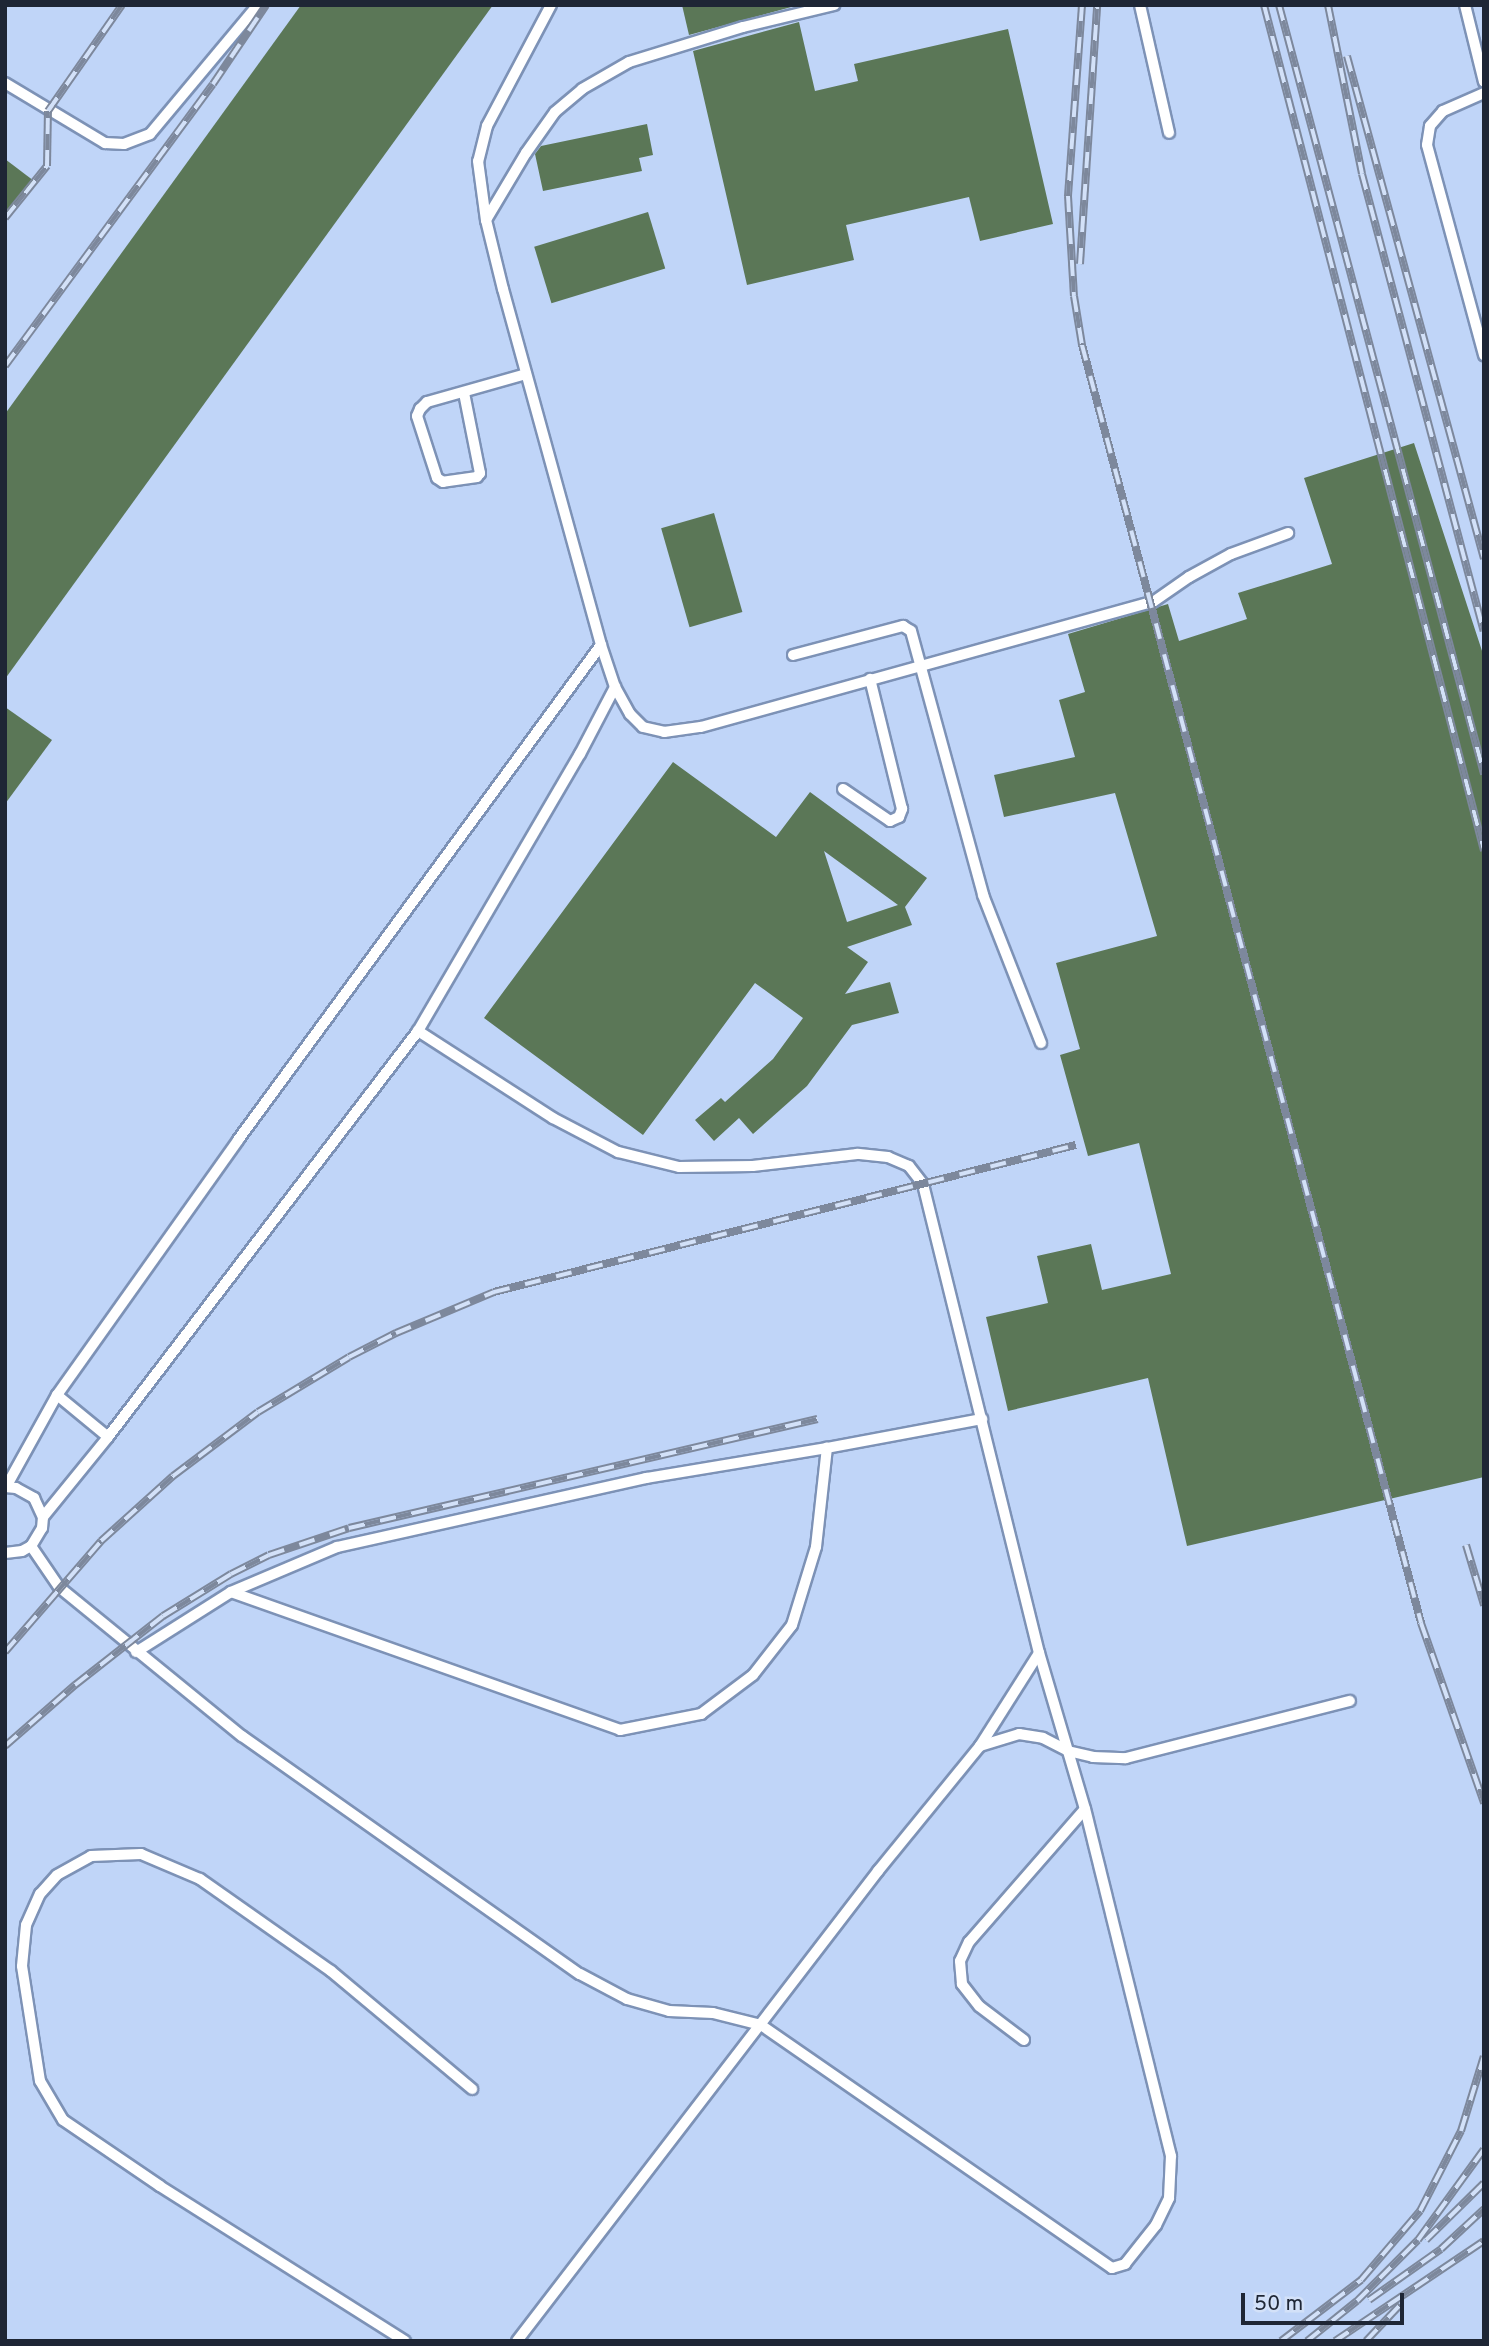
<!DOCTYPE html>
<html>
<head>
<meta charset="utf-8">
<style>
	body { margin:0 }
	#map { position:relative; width:1489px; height:2346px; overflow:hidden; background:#d3e1f8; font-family:Overpass,sans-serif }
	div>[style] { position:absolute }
	.built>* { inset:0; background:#c0d5f8; transform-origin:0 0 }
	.building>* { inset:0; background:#5b7757; transform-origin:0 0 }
	.roads { filter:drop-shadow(2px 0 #7d92b6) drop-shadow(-2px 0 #7d92b6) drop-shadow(0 2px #7d92b6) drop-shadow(0 -2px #7d92b6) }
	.service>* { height:10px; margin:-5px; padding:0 5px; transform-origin:5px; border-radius:5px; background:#fff }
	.rail>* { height:8px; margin-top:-4px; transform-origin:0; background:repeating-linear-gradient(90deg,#d3e1f8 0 16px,#7d889c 0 32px); box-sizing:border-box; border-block:2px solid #7d889c }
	span { translate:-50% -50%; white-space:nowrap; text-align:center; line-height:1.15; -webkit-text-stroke:7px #d3e1f8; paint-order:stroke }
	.frame { position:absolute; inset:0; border:7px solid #1e2635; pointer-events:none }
	.scale { position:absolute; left:1241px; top:2293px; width:163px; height:32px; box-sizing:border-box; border:4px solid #1e2635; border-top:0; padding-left:9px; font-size:21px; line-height:24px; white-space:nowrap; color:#1e2635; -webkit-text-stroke:5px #d3e1f8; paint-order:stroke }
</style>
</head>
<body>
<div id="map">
	<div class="built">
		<div style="left:5px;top:5px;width:1479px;height:2336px"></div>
	</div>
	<div class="building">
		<div style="clip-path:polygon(301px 5px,493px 5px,5px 679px,5px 414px)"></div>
		<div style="clip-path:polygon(682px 5px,795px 5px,795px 6px,689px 35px)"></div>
		<div style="clip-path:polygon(799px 22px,815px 91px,858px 81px,854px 64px,1008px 29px,1053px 224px,980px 241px,969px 197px,846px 225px,854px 260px,747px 285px,693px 51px)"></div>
		<div style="clip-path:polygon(647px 124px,653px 155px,639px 158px,642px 171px,543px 191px,535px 154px,541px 146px)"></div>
		<div style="clip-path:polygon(5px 159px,34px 181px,5px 215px)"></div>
		<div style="left:648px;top:212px;width:59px;height:119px;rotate:73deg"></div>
		<div style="clip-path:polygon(1414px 443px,1484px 657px,1484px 1477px,1187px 1546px,1148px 1378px,1008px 1411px,986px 1317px,1048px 1303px,1037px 1256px,1091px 1244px,1102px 1290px,1171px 1274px,1139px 1143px,1088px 1156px,1060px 1055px,1080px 1049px,1056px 963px,1157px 936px,1115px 793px,1004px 817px,994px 775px,1075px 757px,1059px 700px,1085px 692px,1068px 634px,1168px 604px,1179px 641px,1247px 619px,1238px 593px,1332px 564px,1304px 478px)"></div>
		<div style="left:714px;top:513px;width:103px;height:55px;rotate:74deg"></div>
		<div style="clip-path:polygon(5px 707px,52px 740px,5px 804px)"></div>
		<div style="clip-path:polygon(evenodd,673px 762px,776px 837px,810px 792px,927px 878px,905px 907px,912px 925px,847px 947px,868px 962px,845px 994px,890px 982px,899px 1013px,852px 1025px,807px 1086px,753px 1134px,739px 1118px,714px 1141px,695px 1120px,721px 1098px,725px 1102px,773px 1059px,803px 1018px,755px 983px,643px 1135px,484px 1018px,673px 762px,824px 851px,898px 905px,847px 922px,824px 851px)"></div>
	</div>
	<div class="roads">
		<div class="service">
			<div style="left:551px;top:5px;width:137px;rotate:117.9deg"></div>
			<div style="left:487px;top:126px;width:36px;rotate:104deg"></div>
			<div style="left:478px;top:161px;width:60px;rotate:82.3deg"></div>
			<div style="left:486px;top:220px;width:71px;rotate:76.2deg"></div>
			<div style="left:503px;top:289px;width:369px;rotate:74.6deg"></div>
			<div style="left:601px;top:645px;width:44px;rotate:71.6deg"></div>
			<div style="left:615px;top:687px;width:31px;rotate:61deg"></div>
			<div style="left:630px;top:714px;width:18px;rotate:45deg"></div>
			<div style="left:643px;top:727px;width:22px;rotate:13deg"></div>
			<div style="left:664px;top:732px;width:37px;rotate:-8deg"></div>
			<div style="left:701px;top:727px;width:469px;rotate:-15.5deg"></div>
			<div style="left:1153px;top:602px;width:44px;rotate:-34.8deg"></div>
			<div style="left:1189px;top:577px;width:48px;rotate:-28.7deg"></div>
			<div style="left:1231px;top:554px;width:61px;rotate:-20.2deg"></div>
			<div style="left:1140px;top:5px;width:131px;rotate:77.2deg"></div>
			<div style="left:1465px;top:5px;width:79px;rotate:76.1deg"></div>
			<div style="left:5px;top:83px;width:117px;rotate:31deg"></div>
			<div style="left:105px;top:143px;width:19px;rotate:3deg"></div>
			<div style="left:124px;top:144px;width:28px;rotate:-21deg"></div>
			<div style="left:150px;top:134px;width:168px;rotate:-50.1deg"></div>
			<div style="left:1484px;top:93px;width:45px;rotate:156.3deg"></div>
			<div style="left:1443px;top:111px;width:20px;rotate:131deg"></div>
			<div style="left:1430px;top:126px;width:19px;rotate:99deg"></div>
			<div style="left:1427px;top:145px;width:218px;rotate:74.8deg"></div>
			<div style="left:486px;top:220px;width:78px;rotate:-59.2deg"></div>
			<div style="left:526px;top:153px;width:50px;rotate:-54.7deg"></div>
			<div style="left:555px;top:112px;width:35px;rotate:-40deg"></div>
			<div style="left:582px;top:89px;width:54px;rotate:-29.9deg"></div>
			<div style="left:629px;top:62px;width:119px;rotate:-17.1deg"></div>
			<div style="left:743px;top:27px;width:94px;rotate:-13.6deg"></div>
			<div style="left:464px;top:393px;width:82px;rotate:78.7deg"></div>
			<div style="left:480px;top:473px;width:5px;rotate:127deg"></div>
			<div style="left:477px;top:477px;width:34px;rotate:172deg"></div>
			<div style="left:443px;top:482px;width:7px;rotate:-146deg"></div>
			<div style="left:437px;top:478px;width:65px;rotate:-107.9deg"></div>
			<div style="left:417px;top:416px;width:8px;rotate:-67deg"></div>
			<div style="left:420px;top:409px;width:10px;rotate:-45deg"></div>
			<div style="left:427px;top:402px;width:103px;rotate:-15.8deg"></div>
			<div style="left:793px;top:655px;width:114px;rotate:-14.8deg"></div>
			<div style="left:903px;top:626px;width:9px;rotate:32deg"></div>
			<div style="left:911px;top:631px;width:274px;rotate:74.7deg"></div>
			<div style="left:983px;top:895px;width:159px;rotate:68.6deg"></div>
			<div style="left:843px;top:789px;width:57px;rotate:34.2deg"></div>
			<div style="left:890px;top:821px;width:10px;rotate:-24deg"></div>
			<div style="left:899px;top:817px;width:9px;rotate:-69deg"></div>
			<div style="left:902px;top:809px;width:134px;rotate:-103.8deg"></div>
			<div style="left:57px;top:1395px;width:66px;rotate:39.5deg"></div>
			<div style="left:5px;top:1487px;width:11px;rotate:5deg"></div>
			<div style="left:16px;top:1488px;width:21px;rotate:29deg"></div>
			<div style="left:34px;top:1498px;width:21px;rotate:65deg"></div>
			<div style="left:43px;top:1517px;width:11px;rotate:95deg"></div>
			<div style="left:42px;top:1528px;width:21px;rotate:121deg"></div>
			<div style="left:31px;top:1546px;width:10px;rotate:151deg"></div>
			<div style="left:22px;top:1551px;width:17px;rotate:173deg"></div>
			<div style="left:6px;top:1487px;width:105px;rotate:-61deg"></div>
			<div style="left:57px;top:1395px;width:313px;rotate:-54.6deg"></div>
			<div style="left:238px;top:1140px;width:614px;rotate:-53.75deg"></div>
			<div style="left:43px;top:1517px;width:103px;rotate:-50.9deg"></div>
			<div style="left:108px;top:1437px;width:511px;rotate:-52.64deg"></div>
			<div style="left:418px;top:1031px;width:321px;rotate:-59.7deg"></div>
			<div style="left:580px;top:754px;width:76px;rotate:-62.4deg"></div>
			<div style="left:31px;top:1546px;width:50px;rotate:55.7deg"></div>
			<div style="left:59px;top:1587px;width:236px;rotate:39.2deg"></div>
			<div style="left:242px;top:1736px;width:413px;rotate:35.2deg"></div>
			<div style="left:580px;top:1974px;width:53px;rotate:28deg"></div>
			<div style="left:627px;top:1999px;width:44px;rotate:15.9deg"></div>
			<div style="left:669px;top:2011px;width:44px;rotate:2.6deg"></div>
			<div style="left:713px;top:2013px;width:49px;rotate:14deg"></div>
			<div style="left:761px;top:2025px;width:427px;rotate:34.7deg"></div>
			<div style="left:1112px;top:2268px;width:14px;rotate:-17deg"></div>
			<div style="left:1125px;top:2264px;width:50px;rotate:-51.5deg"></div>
			<div style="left:1156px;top:2225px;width:30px;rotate:-64deg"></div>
			<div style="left:1169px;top:2198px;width:42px;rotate:-87.3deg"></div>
			<div style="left:1171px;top:2156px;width:357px;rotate:-103.9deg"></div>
			<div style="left:1085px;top:1809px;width:163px;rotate:-106.4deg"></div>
			<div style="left:1039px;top:1653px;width:483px;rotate:-103.9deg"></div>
			<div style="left:923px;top:1184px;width:23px;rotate:-128deg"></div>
			<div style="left:909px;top:1166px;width:23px;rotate:-157deg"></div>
			<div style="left:888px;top:1157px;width:31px;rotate:-174deg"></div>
			<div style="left:857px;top:1154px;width:105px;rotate:173.4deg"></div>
			<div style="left:753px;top:1166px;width:74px;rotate:179.2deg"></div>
			<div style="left:679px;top:1167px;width:63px;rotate:-166.2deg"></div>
			<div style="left:618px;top:1152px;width:73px;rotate:-152.4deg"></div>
			<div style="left:553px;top:1118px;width:161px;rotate:-147.2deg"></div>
			<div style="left:231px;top:1592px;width:413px;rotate:19.5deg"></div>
			<div style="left:620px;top:1730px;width:83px;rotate:-11.2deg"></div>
			<div style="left:701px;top:1714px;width:65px;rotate:-36.9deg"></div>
			<div style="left:753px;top:1675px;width:63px;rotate:-52deg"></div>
			<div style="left:792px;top:1625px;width:82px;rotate:-72.9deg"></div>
			<div style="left:816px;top:1547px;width:100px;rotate:-83.7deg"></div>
			<div style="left:827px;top:1448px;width:158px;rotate:-10.6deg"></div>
			<div style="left:136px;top:1652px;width:112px;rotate:-32.3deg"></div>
			<div style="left:231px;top:1592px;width:115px;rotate:-23deg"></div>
			<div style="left:337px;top:1547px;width:317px;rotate:-12.6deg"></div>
			<div style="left:646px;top:1478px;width:183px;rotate:-9.4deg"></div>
			<div style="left:980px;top:1746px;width:41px;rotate:-17.1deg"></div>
			<div style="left:1019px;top:1734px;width:24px;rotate:9deg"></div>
			<div style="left:1043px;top:1738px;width:28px;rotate:27deg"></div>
			<div style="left:1068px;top:1751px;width:26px;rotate:13deg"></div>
			<div style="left:1093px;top:1757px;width:33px;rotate:2deg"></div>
			<div style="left:1126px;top:1758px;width:231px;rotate:-14.3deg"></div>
			<div style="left:1024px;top:2040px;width:56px;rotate:-142.9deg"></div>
			<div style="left:979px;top:2006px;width:28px;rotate:-128deg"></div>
			<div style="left:962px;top:1984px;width:23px;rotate:-95deg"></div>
			<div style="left:960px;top:1961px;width:21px;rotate:-65deg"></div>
			<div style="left:969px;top:1942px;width:176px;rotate:-48.9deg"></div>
			<div style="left:405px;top:2341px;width:290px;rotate:-147.7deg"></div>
			<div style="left:160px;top:2186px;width:117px;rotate:-145.8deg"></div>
			<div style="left:63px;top:2120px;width:45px;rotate:-120.5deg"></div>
			<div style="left:40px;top:2081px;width:116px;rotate:-98.9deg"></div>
			<div style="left:22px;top:1966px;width:41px;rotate:-84.4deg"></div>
			<div style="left:26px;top:1925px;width:34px;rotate:-66deg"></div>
			<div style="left:40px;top:1894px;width:25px;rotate:-48deg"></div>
			<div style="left:57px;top:1875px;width:39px;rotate:-29deg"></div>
			<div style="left:91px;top:1856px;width:50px;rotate:-2.3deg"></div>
			<div style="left:141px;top:1854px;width:64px;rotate:23deg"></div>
			<div style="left:200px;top:1879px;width:160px;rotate:35.1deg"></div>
			<div style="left:331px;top:1971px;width:184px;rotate:39.9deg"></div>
			<div style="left:517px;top:2341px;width:593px;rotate:-52.47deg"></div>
			<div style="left:878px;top:1871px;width:161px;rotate:-50.8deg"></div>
			<div style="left:980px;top:1746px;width:110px;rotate:-57.6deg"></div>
		</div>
	</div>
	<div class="rail">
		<div style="left:1082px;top:5px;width:192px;rotate:94.2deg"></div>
		<div style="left:1068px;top:196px;width:100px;rotate:86.6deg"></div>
		<div style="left:1074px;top:296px;width:50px;rotate:80.7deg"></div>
		<div style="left:1082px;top:345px;width:1322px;rotate:75.14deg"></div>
		<div style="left:1421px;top:1623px;width:191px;rotate:70.7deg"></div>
		<div style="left:1264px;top:5px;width:874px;rotate:75.42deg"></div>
		<div style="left:1279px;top:5px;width:796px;rotate:75.07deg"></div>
		<div style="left:1328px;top:5px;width:172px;rotate:78.6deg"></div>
		<div style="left:1362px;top:174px;width:473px;rotate:75.1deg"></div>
		<div style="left:1347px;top:56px;width:521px;rotate:74.76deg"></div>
		<div style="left:5px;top:218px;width:67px;rotate:-51.1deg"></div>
		<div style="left:47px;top:166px;width:55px;rotate:-89deg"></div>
		<div style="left:48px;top:111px;width:129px;rotate:-55.1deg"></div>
		<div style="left:1080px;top:264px;width:260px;rotate:-86.2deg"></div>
		<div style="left:5px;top:366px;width:350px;rotate:-53.6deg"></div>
		<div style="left:213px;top:84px;width:95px;rotate:-56.1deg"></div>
		<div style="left:1466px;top:1545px;width:63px;rotate:73.3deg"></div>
		<div style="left:5px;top:1652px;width:147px;rotate:-49.1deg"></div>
		<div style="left:101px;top:1541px;width:97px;rotate:-42.1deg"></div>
		<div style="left:173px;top:1476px;width:106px;rotate:-37deg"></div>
		<div style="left:258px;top:1412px;width:106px;rotate:-31.1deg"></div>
		<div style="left:349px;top:1357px;width:53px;rotate:-27.1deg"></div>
		<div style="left:396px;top:1333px;width:106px;rotate:-22.7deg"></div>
		<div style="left:494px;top:1292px;width:600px;rotate:-14.18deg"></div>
		<div style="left:5px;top:1746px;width:93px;rotate:-41.1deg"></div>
		<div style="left:75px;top:1685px;width:112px;rotate:-38.1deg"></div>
		<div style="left:163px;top:1616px;width:80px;rotate:-31.7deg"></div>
		<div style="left:231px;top:1574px;width:42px;rotate:-26.6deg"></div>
		<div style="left:269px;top:1555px;width:84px;rotate:-18.6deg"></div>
		<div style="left:349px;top:1528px;width:481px;rotate:-13.1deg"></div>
		<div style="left:1426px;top:2240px;width:81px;rotate:-44.5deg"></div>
		<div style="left:1369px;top:2300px;width:88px;rotate:-35.3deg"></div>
		<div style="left:1441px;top:2249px;width:59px;rotate:-42.9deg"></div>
		<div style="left:1281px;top:2341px;width:101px;rotate:-37.3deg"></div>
		<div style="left:1361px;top:2280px;width:91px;rotate:-49.5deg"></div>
		<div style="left:1420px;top:2211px;width:90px;rotate:-62.9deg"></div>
		<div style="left:1461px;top:2131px;width:78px;rotate:-73deg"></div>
		<div style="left:1307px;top:2341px;width:64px;rotate:-38.7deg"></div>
		<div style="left:1357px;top:2301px;width:86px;rotate:-45deg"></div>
		<div style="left:1418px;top:2240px;width:112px;rotate:-54deg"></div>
		<div style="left:1335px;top:2341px;width:179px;rotate:-33.9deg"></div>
		<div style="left:1366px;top:2341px;width:50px;rotate:-46.6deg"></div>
	</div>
	<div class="frame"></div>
	<div class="scale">50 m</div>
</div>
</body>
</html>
